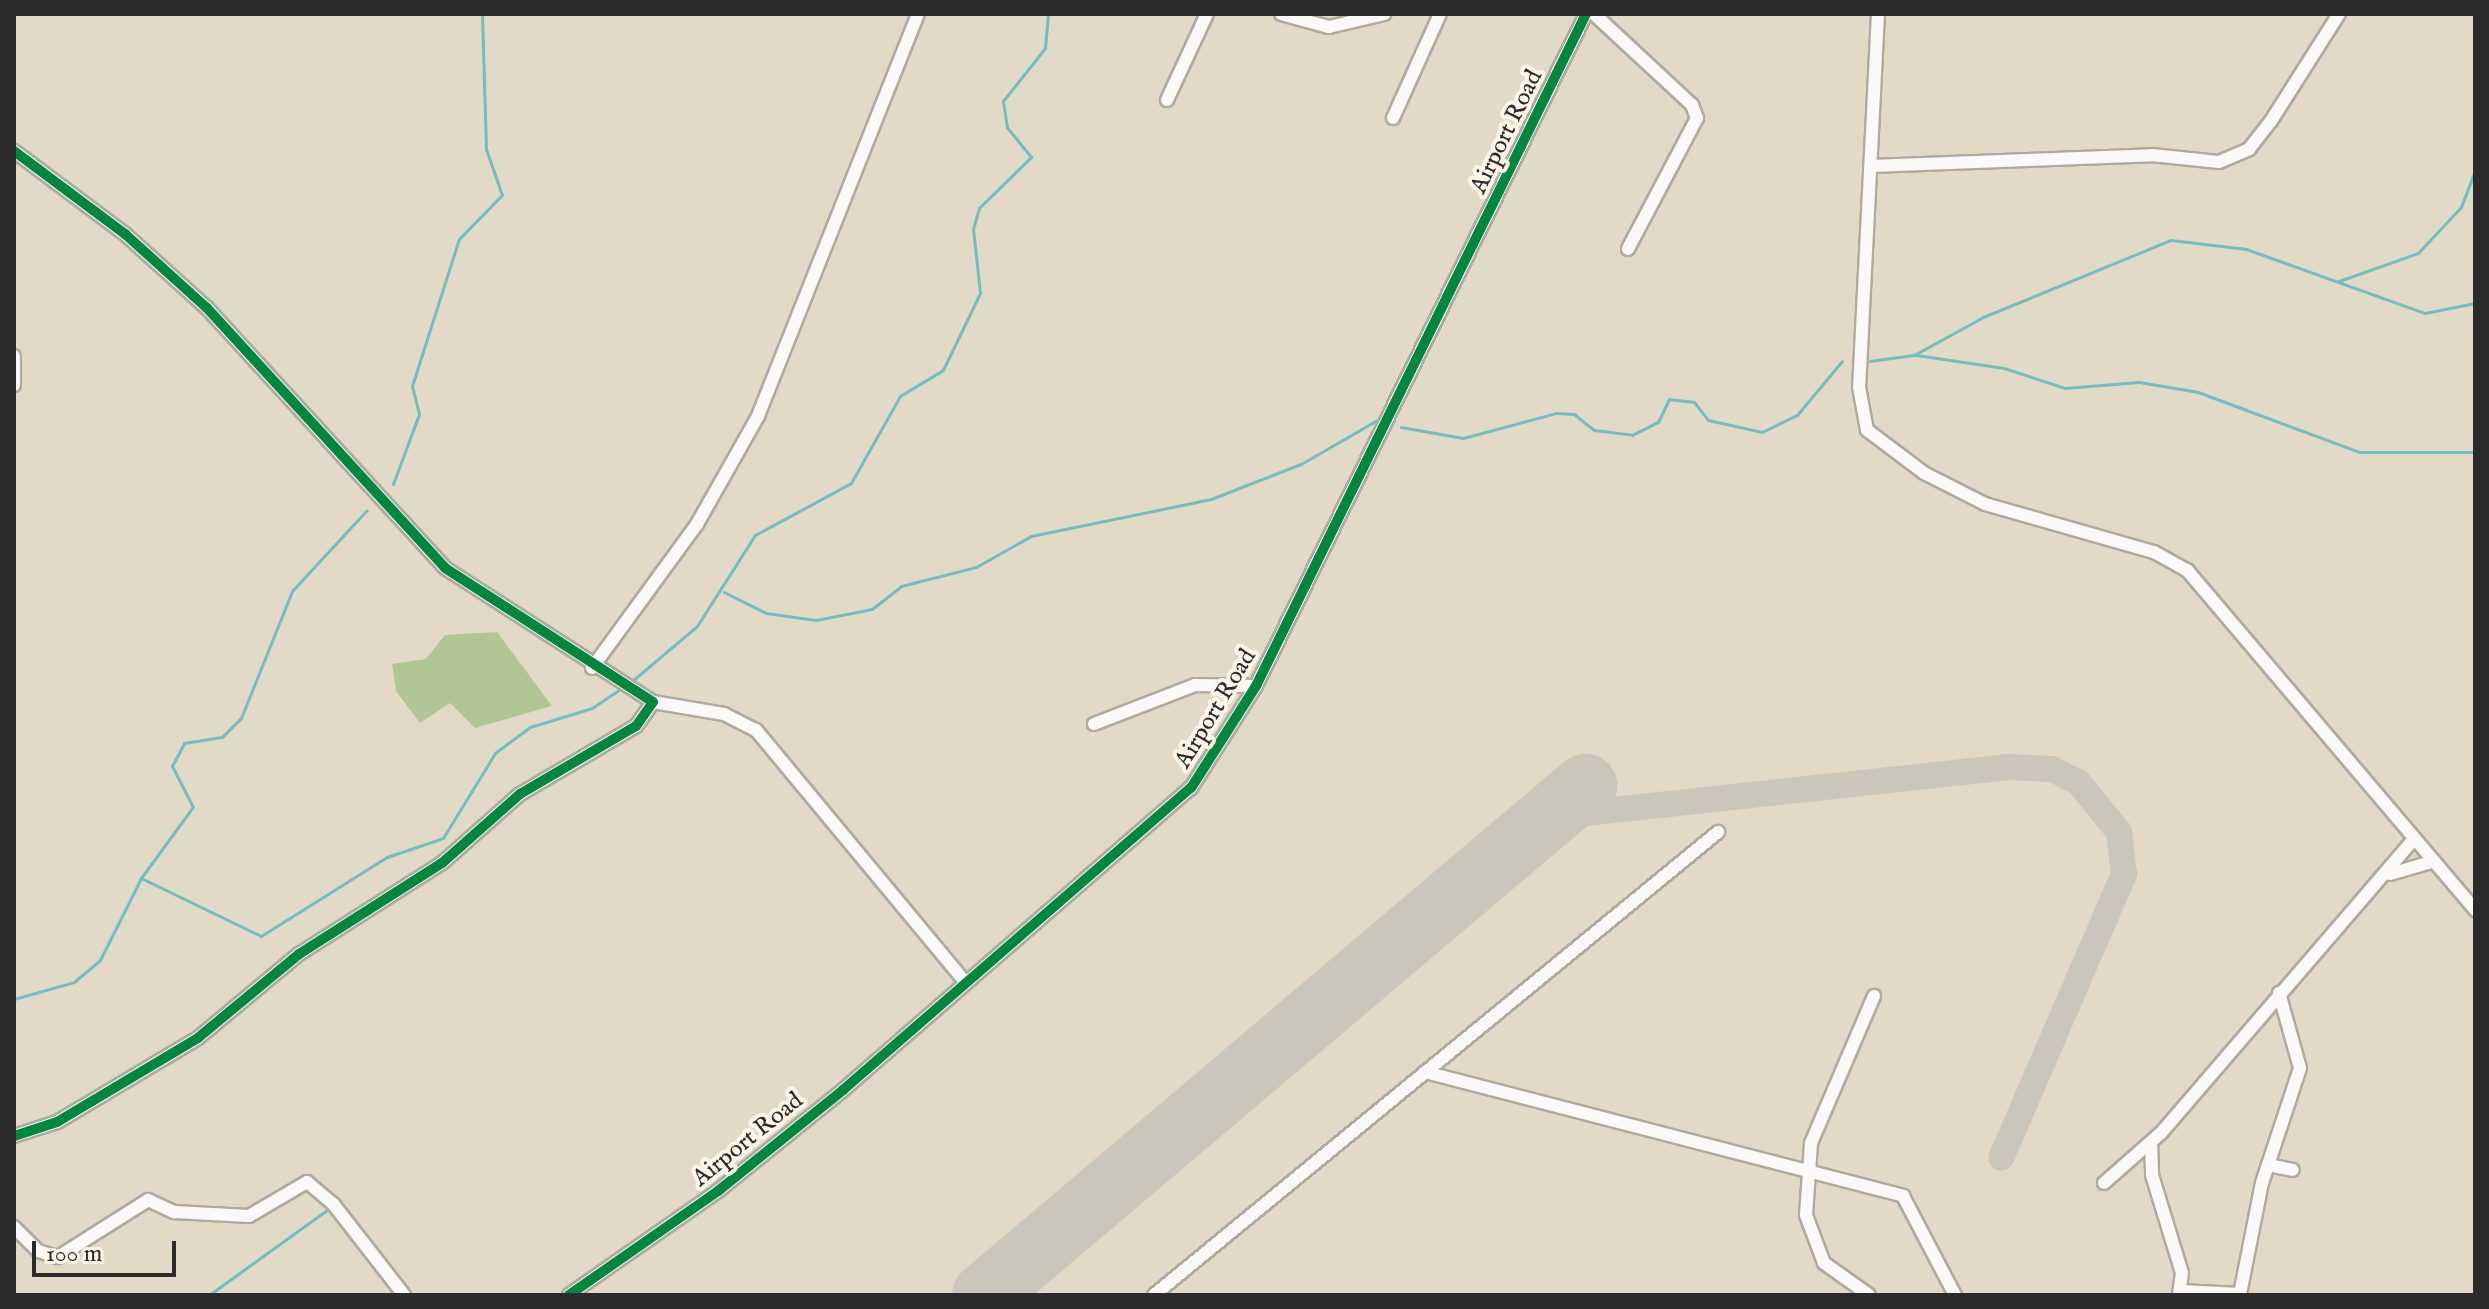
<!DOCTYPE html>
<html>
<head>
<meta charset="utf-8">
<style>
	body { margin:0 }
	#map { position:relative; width:2489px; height:1309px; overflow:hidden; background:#e2dac7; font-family:"IM FELL English",serif }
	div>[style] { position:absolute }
	.forest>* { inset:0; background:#b2c594 }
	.stream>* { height:3px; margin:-1.5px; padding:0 1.5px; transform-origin:1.5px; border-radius:1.5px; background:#72bdbf }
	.taxiway>* { height:26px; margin:-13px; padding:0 13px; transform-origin:13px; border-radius:13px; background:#cac6ba }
	.runway>* { height:64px; margin:-32px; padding:0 32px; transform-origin:32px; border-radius:32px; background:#cac6ba }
	.roads { filter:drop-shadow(2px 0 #aeaa9e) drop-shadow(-2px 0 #aeaa9e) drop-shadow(0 2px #aeaa9e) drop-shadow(0 -2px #aeaa9e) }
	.minor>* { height:12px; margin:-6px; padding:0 6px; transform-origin:6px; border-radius:6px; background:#fbf9f7 }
	.cycleway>* { height:10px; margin:-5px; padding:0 5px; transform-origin:5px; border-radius:5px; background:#00873e }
	span { translate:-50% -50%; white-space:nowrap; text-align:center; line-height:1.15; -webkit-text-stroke:8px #fcf5e5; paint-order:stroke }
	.street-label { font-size:24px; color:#2b2b2b }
	.frame { position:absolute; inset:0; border:16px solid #2b2b2b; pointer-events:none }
	.scale { position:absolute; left:32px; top:1241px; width:144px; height:36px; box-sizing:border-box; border:4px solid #2b2b2b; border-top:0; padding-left:10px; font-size:24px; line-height:28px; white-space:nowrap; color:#2b2b2b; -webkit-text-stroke:6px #fcf5e5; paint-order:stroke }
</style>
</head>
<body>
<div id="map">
	<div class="forest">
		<div style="clip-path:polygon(497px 632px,552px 706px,475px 728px,450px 703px,420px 723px,396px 691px,392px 664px,426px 659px,445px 635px)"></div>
	</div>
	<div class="stream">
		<div style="left:2339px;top:281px;width:84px;rotate:-19.5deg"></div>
		<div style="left:2418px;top:253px;width:63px;rotate:-46.9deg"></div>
		<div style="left:2461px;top:207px;width:40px;rotate:-69deg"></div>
		<div style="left:1916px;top:355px;width:89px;rotate:8.4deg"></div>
		<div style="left:2004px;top:368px;width:64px;rotate:18.2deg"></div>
		<div style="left:2065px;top:388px;width:74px;rotate:-4.6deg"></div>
		<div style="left:2139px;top:382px;width:60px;rotate:9.6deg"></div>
		<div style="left:2198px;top:392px;width:172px;rotate:20.4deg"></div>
		<div style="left:2359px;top:452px;width:116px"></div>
		<div style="left:1870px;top:361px;width:44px;rotate:-7.8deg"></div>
		<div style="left:1914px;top:355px;width:79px;rotate:-28.8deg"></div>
		<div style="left:1983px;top:317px;width:203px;rotate:-22.3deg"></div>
		<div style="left:2171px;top:240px;width:76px;rotate:6.8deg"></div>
		<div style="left:2246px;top:249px;width:190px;rotate:19.7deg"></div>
		<div style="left:2425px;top:313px;width:51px;rotate:-11.3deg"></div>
		<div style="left:1401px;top:427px;width:63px;rotate:10.1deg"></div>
		<div style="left:1463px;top:438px;width:96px;rotate:-15deg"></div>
		<div style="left:1556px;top:413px;width:18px;rotate:3deg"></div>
		<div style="left:1574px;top:414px;width:26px;rotate:39deg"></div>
		<div style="left:1594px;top:430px;width:38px;rotate:7deg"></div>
		<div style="left:1632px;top:435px;width:29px;rotate:-27deg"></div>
		<div style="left:1658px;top:422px;width:25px;rotate:-64deg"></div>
		<div style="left:1669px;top:399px;width:25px;rotate:7deg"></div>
		<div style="left:1694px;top:402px;width:23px;rotate:52deg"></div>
		<div style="left:1708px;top:420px;width:55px;rotate:12.5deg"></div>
		<div style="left:1762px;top:432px;width:39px;rotate:-26deg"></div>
		<div style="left:1797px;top:415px;width:70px;rotate:-50.2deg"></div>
		<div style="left:393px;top:484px;width:75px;rotate:-69.6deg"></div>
		<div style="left:419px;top:414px;width:29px;rotate:-104deg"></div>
		<div style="left:412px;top:386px;width:154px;rotate:-72.3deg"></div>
		<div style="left:459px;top:239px;width:62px;rotate:-45.7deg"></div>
		<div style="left:502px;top:195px;width:49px;rotate:-109.2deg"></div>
		<div style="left:486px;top:149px;width:135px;rotate:-91.7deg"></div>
		<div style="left:724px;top:592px;width:47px;rotate:26.6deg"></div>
		<div style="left:766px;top:613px;width:50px;rotate:8deg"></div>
		<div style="left:816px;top:620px;width:57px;rotate:-11.1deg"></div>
		<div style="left:872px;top:609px;width:37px;rotate:-38deg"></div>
		<div style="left:901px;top:586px;width:77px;rotate:-14.2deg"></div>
		<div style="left:976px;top:567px;width:63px;rotate:-29.4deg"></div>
		<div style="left:1031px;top:536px;width:184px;rotate:-11.6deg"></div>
		<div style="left:1211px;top:499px;width:97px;rotate:-21.3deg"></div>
		<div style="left:1301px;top:464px;width:90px;rotate:-30deg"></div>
		<div style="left:632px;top:681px;width:85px;rotate:-40.2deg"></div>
		<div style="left:697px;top:626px;width:108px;rotate:-57.5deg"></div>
		<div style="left:755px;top:535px;width:109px;rotate:-28.4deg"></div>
		<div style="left:851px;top:483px;width:100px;rotate:-60.6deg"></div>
		<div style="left:900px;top:396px;width:50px;rotate:-31.2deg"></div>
		<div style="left:943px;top:370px;width:85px;rotate:-64.3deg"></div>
		<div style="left:980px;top:293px;width:64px;rotate:-96.2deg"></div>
		<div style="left:973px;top:229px;width:22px;rotate:-74deg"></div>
		<div style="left:979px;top:208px;width:73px;rotate:-44.4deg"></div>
		<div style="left:1031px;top:157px;width:38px;rotate:-129deg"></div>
		<div style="left:1007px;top:127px;width:26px;rotate:-99deg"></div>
		<div style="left:1003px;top:101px;width:68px;rotate:-51.6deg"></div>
		<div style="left:1045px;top:48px;width:34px;rotate:-85deg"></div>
		<div style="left:141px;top:878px;width:133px;rotate:25.8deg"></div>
		<div style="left:261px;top:936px;width:149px;rotate:-32.1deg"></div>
		<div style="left:387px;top:857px;width:59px;rotate:-18.7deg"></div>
		<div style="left:443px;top:838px;width:100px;rotate:-58.5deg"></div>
		<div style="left:495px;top:753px;width:44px;rotate:-36.6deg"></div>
		<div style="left:530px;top:727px;width:65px;rotate:-17deg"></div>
		<div style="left:592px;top:708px;width:36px;rotate:-34deg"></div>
		<div style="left:14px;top:999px;width:62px;rotate:-15.8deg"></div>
		<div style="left:74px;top:982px;width:34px;rotate:-40deg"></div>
		<div style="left:100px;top:960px;width:92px;rotate:-63.4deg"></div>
		<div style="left:141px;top:878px;width:88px;rotate:-53.8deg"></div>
		<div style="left:193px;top:807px;width:46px;rotate:-117.1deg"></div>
		<div style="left:172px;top:766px;width:26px;rotate:-62deg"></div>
		<div style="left:184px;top:743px;width:38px;rotate:-9deg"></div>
		<div style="left:222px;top:737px;width:27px;rotate:-45deg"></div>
		<div style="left:241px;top:718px;width:137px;rotate:-68.1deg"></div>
		<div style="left:292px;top:591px;width:110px;rotate:-47.2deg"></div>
		<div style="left:209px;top:1295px;width:150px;rotate:-35.8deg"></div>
	</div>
	<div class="taxiway">
		<div style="left:1549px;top:817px;width:463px;rotate:-6.2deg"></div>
		<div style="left:2009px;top:767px;width:43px;rotate:2.7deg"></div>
		<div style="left:2052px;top:769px;width:29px;rotate:27deg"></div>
		<div style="left:2078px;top:782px;width:65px;rotate:50.6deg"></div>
		<div style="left:2119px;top:832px;width:42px;rotate:83.2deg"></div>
		<div style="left:2124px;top:874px;width:309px;rotate:113.4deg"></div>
	</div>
	<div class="runway">
		<div style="left:984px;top:1295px;width:788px;rotate:-40.26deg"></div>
	</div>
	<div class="roads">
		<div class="minor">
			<div style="left:1281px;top:14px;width:50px;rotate:15.2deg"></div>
			<div style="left:1329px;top:27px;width:57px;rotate:-13.3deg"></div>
			<div style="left:1594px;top:14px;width:134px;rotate:42.9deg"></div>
			<div style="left:1692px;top:105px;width:14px;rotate:69deg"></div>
			<div style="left:1697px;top:118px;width:148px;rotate:117.8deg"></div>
			<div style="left:1878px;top:14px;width:373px;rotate:92.9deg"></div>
			<div style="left:1859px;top:387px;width:44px;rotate:79.5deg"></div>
			<div style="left:1867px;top:430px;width:71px;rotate:37deg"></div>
			<div style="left:1924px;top:473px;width:68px;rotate:26.9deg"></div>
			<div style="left:1985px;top:504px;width:176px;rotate:15.9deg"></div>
			<div style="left:2154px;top:552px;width:38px;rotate:29deg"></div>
			<div style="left:2187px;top:570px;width:446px;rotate:49.7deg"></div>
			<div style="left:1167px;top:100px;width:95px;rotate:-65.1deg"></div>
			<div style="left:1393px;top:118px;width:114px;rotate:-65.7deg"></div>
			<div style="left:14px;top:151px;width:139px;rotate:36.8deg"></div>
			<div style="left:125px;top:234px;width:110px;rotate:42.1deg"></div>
			<div style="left:207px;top:308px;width:352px;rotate:47.5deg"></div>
			<div style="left:445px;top:568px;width:247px;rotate:32.8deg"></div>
			<div style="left:653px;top:702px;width:29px;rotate:125deg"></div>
			<div style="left:636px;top:726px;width:134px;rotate:149.6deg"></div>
			<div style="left:520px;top:794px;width:104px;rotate:138.5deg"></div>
			<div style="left:442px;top:863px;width:169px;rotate:147.5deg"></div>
			<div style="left:299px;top:954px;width:131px;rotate:140.3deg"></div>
			<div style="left:198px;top:1038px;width:164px;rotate:149.2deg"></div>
			<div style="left:57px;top:1122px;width:45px;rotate:162deg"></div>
			<div style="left:1871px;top:166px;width:281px;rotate:-2.2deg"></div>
			<div style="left:2152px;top:155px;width:67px;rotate:6deg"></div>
			<div style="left:2219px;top:162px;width:33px;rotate:-23deg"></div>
			<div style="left:2249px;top:149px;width:36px;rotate:-52deg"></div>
			<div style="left:2271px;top:121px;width:127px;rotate:-57.6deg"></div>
			<div style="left:14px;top:356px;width:29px;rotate:90deg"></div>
			<div style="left:592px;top:668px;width:178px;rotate:-53.9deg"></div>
			<div style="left:697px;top:524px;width:124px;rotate:-60.5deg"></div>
			<div style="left:758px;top:416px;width:433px;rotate:-68.3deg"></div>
			<div style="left:653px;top:702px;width:72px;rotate:9.6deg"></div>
			<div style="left:724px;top:714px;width:36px;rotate:27deg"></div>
			<div style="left:756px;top:730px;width:327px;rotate:50.3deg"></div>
			<div style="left:1094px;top:724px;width:108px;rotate:-21.1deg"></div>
			<div style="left:1195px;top:685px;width:61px;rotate:0.9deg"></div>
			<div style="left:2390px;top:874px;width:43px;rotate:-16.3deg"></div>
			<div style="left:1425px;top:1072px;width:494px;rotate:14.5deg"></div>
			<div style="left:1903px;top:1196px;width:112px;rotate:62.3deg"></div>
			<div style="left:2151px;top:1142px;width:33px;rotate:88deg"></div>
			<div style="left:2152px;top:1175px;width:102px;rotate:73deg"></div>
			<div style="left:2182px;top:1273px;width:22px;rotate:98deg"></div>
			<div style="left:2268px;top:1165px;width:25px;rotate:11deg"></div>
			<div style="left:2104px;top:1183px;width:76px;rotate:-41.3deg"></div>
			<div style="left:2161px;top:1133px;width:388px;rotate:-49.3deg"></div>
			<div style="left:14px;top:1227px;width:34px;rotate:45deg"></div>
			<div style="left:38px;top:1251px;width:21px;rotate:17deg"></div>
			<div style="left:58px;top:1257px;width:107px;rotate:-32.3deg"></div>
			<div style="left:148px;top:1200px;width:29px;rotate:25deg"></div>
			<div style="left:174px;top:1212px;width:75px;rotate:3.1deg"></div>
			<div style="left:249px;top:1216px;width:67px;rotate:-30.4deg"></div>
			<div style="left:307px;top:1182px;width:35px;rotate:40deg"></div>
			<div style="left:334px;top:1205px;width:114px;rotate:52.1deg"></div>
			<div style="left:2180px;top:1291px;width:60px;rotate:2.9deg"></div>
			<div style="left:2240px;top:1294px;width:113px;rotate:-78.8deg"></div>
			<div style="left:2262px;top:1183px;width:121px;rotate:-71.7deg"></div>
			<div style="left:2300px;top:1068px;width:78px;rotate:-105.6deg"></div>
			<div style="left:569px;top:1295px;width:182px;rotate:-34.9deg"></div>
			<div style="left:718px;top:1191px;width:161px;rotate:-38.9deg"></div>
			<div style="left:843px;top:1090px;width:461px;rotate:-41deg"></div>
			<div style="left:1191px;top:788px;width:121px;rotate:-57.5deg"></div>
			<div style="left:1256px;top:686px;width:749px;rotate:-63.85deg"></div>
			<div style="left:1154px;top:1295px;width:730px;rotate:-39.38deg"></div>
			<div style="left:1869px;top:1295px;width:55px;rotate:-144.6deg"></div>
			<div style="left:1824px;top:1263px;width:51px;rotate:-110.6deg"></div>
			<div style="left:1806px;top:1215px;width:72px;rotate:-86deg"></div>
			<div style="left:1811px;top:1143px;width:160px;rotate:-66.8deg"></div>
		</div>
	</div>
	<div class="cycleway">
		<div style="left:14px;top:151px;width:139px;rotate:36.8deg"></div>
		<div style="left:125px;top:234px;width:110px;rotate:42.1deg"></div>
		<div style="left:207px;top:308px;width:352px;rotate:47.5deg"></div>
		<div style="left:445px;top:568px;width:247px;rotate:32.8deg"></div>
		<div style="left:653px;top:702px;width:29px;rotate:125deg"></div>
		<div style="left:636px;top:726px;width:134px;rotate:149.6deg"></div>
		<div style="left:520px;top:794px;width:104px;rotate:138.5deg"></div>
		<div style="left:442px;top:863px;width:169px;rotate:147.5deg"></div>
		<div style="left:299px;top:954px;width:131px;rotate:140.3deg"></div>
		<div style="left:198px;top:1038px;width:164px;rotate:149.2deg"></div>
		<div style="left:57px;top:1122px;width:45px;rotate:162deg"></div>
		<div style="left:569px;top:1295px;width:182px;rotate:-34.9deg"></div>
		<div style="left:718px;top:1191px;width:161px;rotate:-38.9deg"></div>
		<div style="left:843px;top:1090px;width:461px;rotate:-41deg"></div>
		<div style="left:1191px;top:788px;width:121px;rotate:-57.5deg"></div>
		<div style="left:1256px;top:686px;width:749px;rotate:-63.85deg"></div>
	</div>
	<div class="street-label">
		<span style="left:1507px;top:132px;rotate:-64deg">Airport Road</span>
		<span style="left:1216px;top:709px;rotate:-59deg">Airport Road</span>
		<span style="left:748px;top:1140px;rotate:-39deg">Airport Road</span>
	</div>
	<div class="frame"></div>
	<div class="scale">100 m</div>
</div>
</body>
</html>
